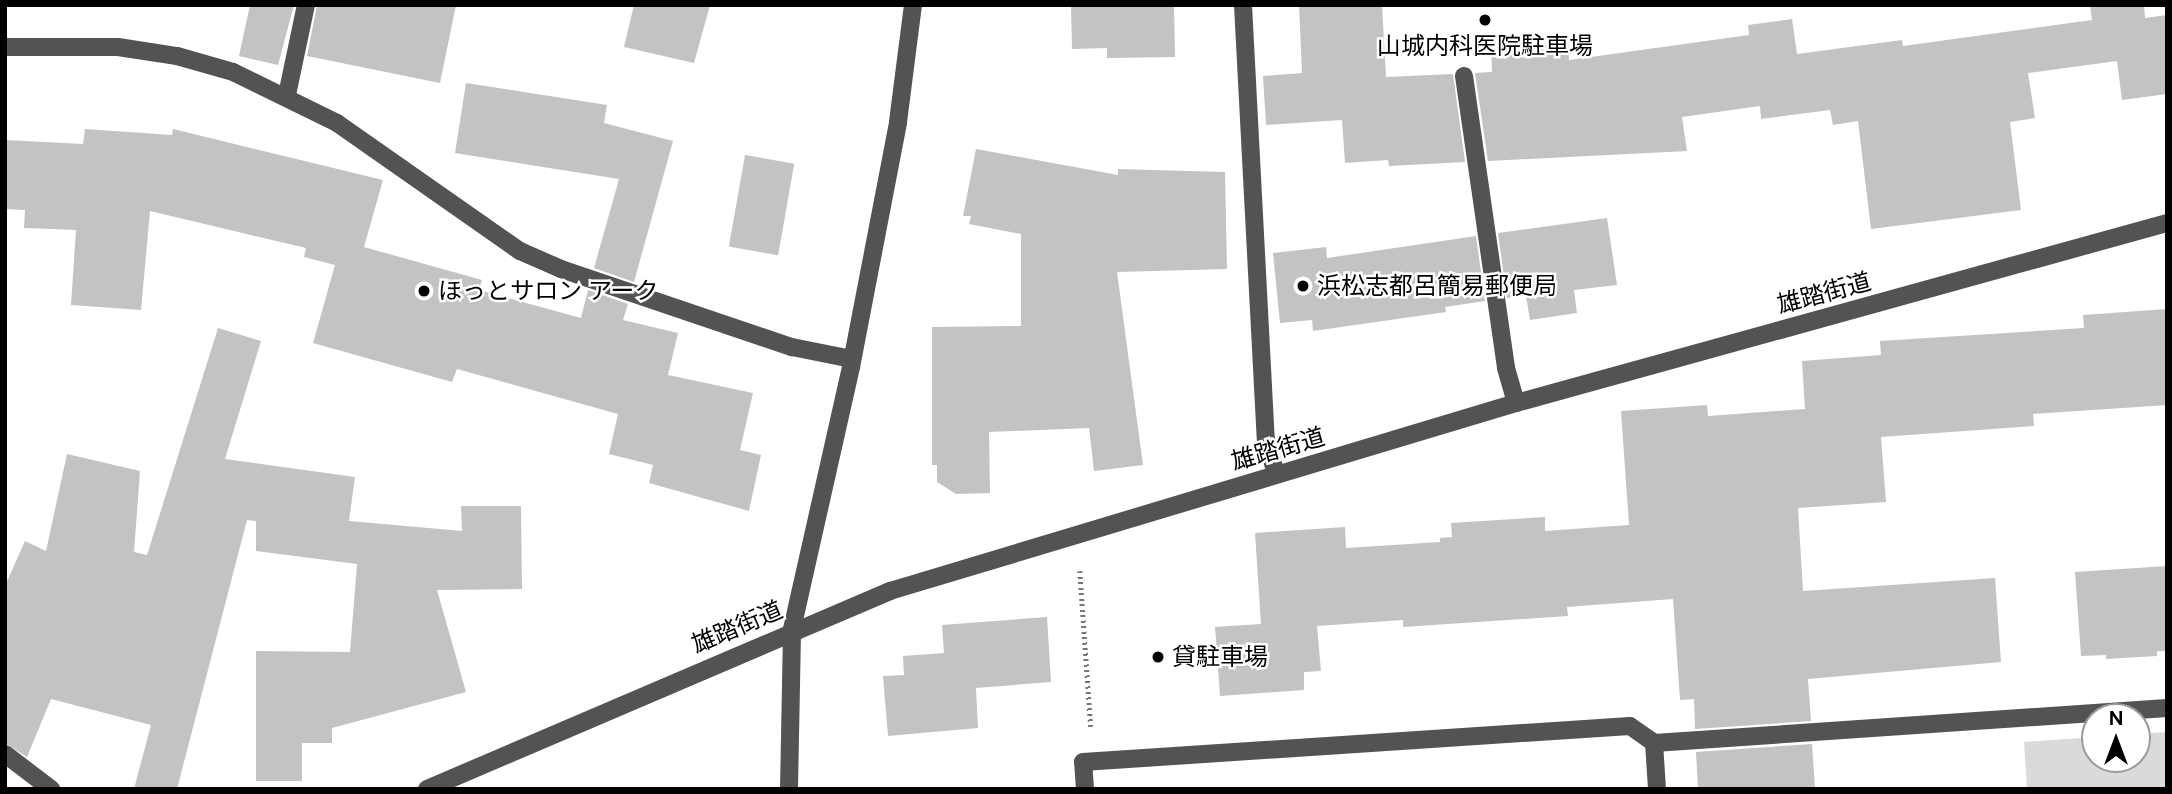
<!DOCTYPE html>
<html>
<head>
<meta charset="utf-8">
<style>
	body { margin:0 }
	#map { position:relative; width:2172px; height:794px; overflow:hidden; background:#fff; font-family:Figtree,"Noto Sans JP",sans-serif }
	div>[style] { position:absolute }
	.green>* { inset:0; background:#dadada }
	.building>* { inset:0; background:#c3c3c3; transform-origin:0 0 }
	.path>* { height:4.5px; margin-top:-2.25px; transform-origin:0; background:repeating-linear-gradient(90deg,#757575 0 2px,transparent 0 5.5px) }
	.minor>* { height:18px; margin:-9px; padding:0 9px; transform-origin:9px; border-radius:9px; background:#535353 }
	.dots>* { width:19px; height:19px; translate:-50% -50%; box-sizing:border-box; border:4px solid #fff; border-radius:50% }
	span { translate:-50% -50%; white-space:nowrap; text-align:center; line-height:1.15; -webkit-text-stroke:5px #fff; paint-order:stroke }
	.poi-label { font-size:24px; color:#000 }
	.left { translate:0 -50%; text-align:left }
	.street-label { font-size:24px; color:#000 }
	.frame { position:absolute; inset:0; border:7px solid #000; pointer-events:none }
	.north { position:absolute; left:2081px; top:703px; width:70px; height:70px; box-sizing:border-box; background:#fff; border:2px solid #999; border-radius:50%; rotate:0deg; font-size:19px; font-weight:700; line-height:28px; text-align:center; color:#000 }
	.north::after { content:''; display:block; margin:auto; width:24px; height:32px; background:#000; clip-path:polygon(50% 0,100% 100%,50% 72%,0 100%) }
</style>
</head>
<body>
<div id="map">
	<div class="green">
		<div style="clip-path:polygon(2167px 732px,2167px 789px,2027px 789px,2024px 742px,2095px 737px,2095px 759px,2137px 759px,2137px 734px)"></div>
	</div>
	<div class="building">
		<div style="clip-path:polygon(250px 5px,294px 5px,278px 65px,239px 56px)"></div>
		<div style="clip-path:polygon(317px 5px,456px 5px,440px 83px,307px 56px)"></div>
		<div style="clip-path:polygon(634px 5px,710px 5px,694px 63px,624px 47px)"></div>
		<div style="clip-path:polygon(1071px 5px,1174px 5px,1175px 57px,1107px 58px,1107px 48px,1072px 49px)"></div>
		<div style="clip-path:polygon(1299px 5px,1382px 5px,1386px 77px,1453px 74px,1465px 162px,1389px 166px,1388px 160px,1345px 163px,1342px 120px,1266px 125px,1263px 76px,1302px 73px)"></div>
		<div style="clip-path:polygon(2090px 5px,2144px 5px,2145px 18px,2167px 15px,2167px 94px,2122px 100px,2117px 61px,2028px 73px,2035px 118px,2010px 122px,2021px 210px,1871px 229px,1858px 121px,1833px 125px,1830px 110px,1761px 119px,1760px 106px,1682px 117px,1687px 151px,1488px 161px,1475px 73px,1492px 72px,1491px 47px,1568px 42px,1569px 60px,1749px 35px,1748px 25px,1792px 19px,1797px 54px,1902px 40px,1903px 46px,2092px 20px)"></div>
		<div style="clip-path:polygon(466px 83px,607px 105px,604px 123px,673px 141px,634px 282px,594px 268px,619px 179px,455px 153px)"></div>
		<div style="clip-path:polygon(85px 129px,172px 135px,173px 129px,383px 180px,364px 247px,482px 280px,479px 290px,581px 318px,588px 290px,628px 304px,623px 320px,678px 333px,668px 375px,753px 393px,740px 450px,761px 455px,749px 511px,649px 483px,653px 465px,609px 454px,618px 414px,457px 369px,452px 382px,313px 343px,335px 265px,304px 257px,306px 248px,150px 211px,141px 310px,71px 305px,76px 230px,24px 228px,25px 210px,5px 209px,5px 140px,83px 144px)"></div>
		<div style="clip-path:polygon(976px 149px,1118px 175px,1118px 169px,1225px 172px,1227px 269px,1117px 272px,1143px 465px,1094px 471px,1089px 428px,989px 432px,990px 493px,956px 494px,937px 482px,937px 465px,932px 465px,932px 327px,1021px 326px,1021px 234px,969px 224px,971px 216px,963px 216px)"></div>
		<div style="left:745px;top:155px;width:50px;height:93px;rotate:10deg"></div>
		<div style="clip-path:polygon(1607px 218px,1617px 285px,1574px 290px,1577px 313px,1530px 320px,1526px 296px,1507px 298px,1498px 233px)"></div>
		<div style="clip-path:polygon(1476px 236px,1485px 301px,1445px 307px,1446px 312px,1313px 331px,1312px 320px,1280px 323px,1273px 253px,1326px 247px,1327px 258px)"></div>
		<div style="clip-path:polygon(2167px 309px,2167px 405px,2033px 414px,2034px 426px,1881px 437px,1886px 502px,1798px 508px,1803px 591px,1995px 578px,2001px 662px,1808px 679px,1811px 721px,1695px 729px,1694px 699px,1680px 700px,1673px 599px,1567px 607px,1568px 616px,1403px 627px,1403px 620px,1317px 626px,1321px 671px,1304px 672px,1304px 690px,1220px 696px,1215px 627px,1261px 624px,1255px 533px,1345px 527px,1346px 548px,1440px 542px,1440px 538px,1452px 537px,1451px 523px,1545px 517px,1545px 531px,1629px 525px,1621px 411px,1707px 405px,1708px 416px,1805px 409px,1802px 361px,1881px 355px,1880px 341px,2084px 328px,2083px 315px)"></div>
		<div style="clip-path:polygon(218px 328px,261px 341px,225px 459px,355px 477px,349px 521px,462px 531px,461px 506px,521px 506px,522px 589px,437px 590px,466px 692px,332px 728px,332px 743px,302px 743px,302px 781px,256px 781px,256px 651px,350px 652px,357px 564px,256px 551px,256px 521px,247px 520px,177px 789px,134px 789px,151px 725px,51px 699px,27px 757px,5px 743px,5px 586px,25px 541px,46px 551px,67px 454px,140px 471px,134px 552px,147px 555px)"></div>
		<div style="clip-path:polygon(2167px 566px,2167px 651px,2157px 651px,2157px 656px,2106px 659px,2106px 655px,2081px 656px,2075px 572px)"></div>
		<div style="clip-path:polygon(1047px 617px,1051px 682px,976px 688px,978px 728px,888px 736px,883px 676px,904px 675px,903px 656px,944px 653px,942px 625px)"></div>
		<div style="clip-path:polygon(1812px 744px,1815px 789px,1698px 789px,1696px 752px)"></div>
	</div>
	<div class="path">
		<div style="left:1080px;top:571px;width:156px;rotate:86deg"></div>
	</div>
	<div class="minor">
		<div style="left:1243px;top:5px;width:435px;rotate:87deg"></div>
		<div style="left:1266px;top:439px;width:37px;rotate:74deg"></div>
		<div style="left:5px;top:47px;width:113px"></div>
		<div style="left:118px;top:47px;width:60px;rotate:8.7deg"></div>
		<div style="left:177px;top:56px;width:58px;rotate:15.9deg"></div>
		<div style="left:233px;top:72px;width:116px;rotate:26.1deg"></div>
		<div style="left:337px;top:123px;width:223px;rotate:35deg"></div>
		<div style="left:520px;top:251px;width:45px;rotate:23.7deg"></div>
		<div style="left:561px;top:269px;width:244px;rotate:18.7deg"></div>
		<div style="left:792px;top:347px;width:61px;rotate:11.3deg"></div>
		<div style="left:1464px;top:76px;width:295px;rotate:81.8deg"></div>
		<div style="left:1506px;top:368px;width:36px;rotate:74deg"></div>
		<div style="left:287px;top:95px;width:92px;rotate:-78.1deg"></div>
		<div style="left:5px;top:754px;width:58px;rotate:37.3deg"></div>
		<div style="left:427px;top:789px;width:504px;rotate:-23.15deg"></div>
		<div style="left:890px;top:591px;width:654px;rotate:-16.72deg"></div>
		<div style="left:1516px;top:403px;width:675px;rotate:-15.46deg"></div>
		<div style="left:789px;top:789px;width:160px;rotate:-88.9deg"></div>
		<div style="left:792px;top:629px;width:269px;rotate:-77.3deg"></div>
		<div style="left:851px;top:367px;width:249px;rotate:-79.1deg"></div>
		<div style="left:898px;top:122px;width:118px;rotate:-82.7deg"></div>
		<div style="left:1085px;top:789px;width:27px;rotate:-94deg"></div>
		<div style="left:1083px;top:762px;width:548px;rotate:-3.77deg"></div>
		<div style="left:1630px;top:726px;width:29px;rotate:35deg"></div>
		<div style="left:1657px;top:789px;width:46px;rotate:-93.7deg"></div>
		<div style="left:1654px;top:743px;width:514px;rotate:-3.9deg"></div>
	</div>
	<div class="dots">
		<div style="left:1485px;top:20px;background:#000"></div>
		<div style="left:1303px;top:286px;background:#000"></div>
		<div style="left:424px;top:291px;background:#000"></div>
		<div style="left:1158px;top:657px;background:#000"></div>
	</div>
	<div class="poi-label">
		<span style="left:1485px;top:46px">山城内科医院駐車場</span>
		<span class="left" style="left:1317px;top:286px">浜松志都呂簡易郵便局</span>
		<span class="left" style="left:438px;top:291px">ほっとサロン アーク</span>
		<span class="left" style="left:1172px;top:657px">貸駐車場</span>
	</div>
	<div class="street-label">
		<span style="left:1824px;top:293px;rotate:-15deg">雄踏街道</span>
		<span style="left:1278px;top:449px;rotate:-16deg">雄踏街道</span>
		<span style="left:737px;top:627px;rotate:-23deg">雄踏街道</span>
	</div>
	<div class="frame"></div>
	<div class="north">N</div>
</div>
</body>
</html>
